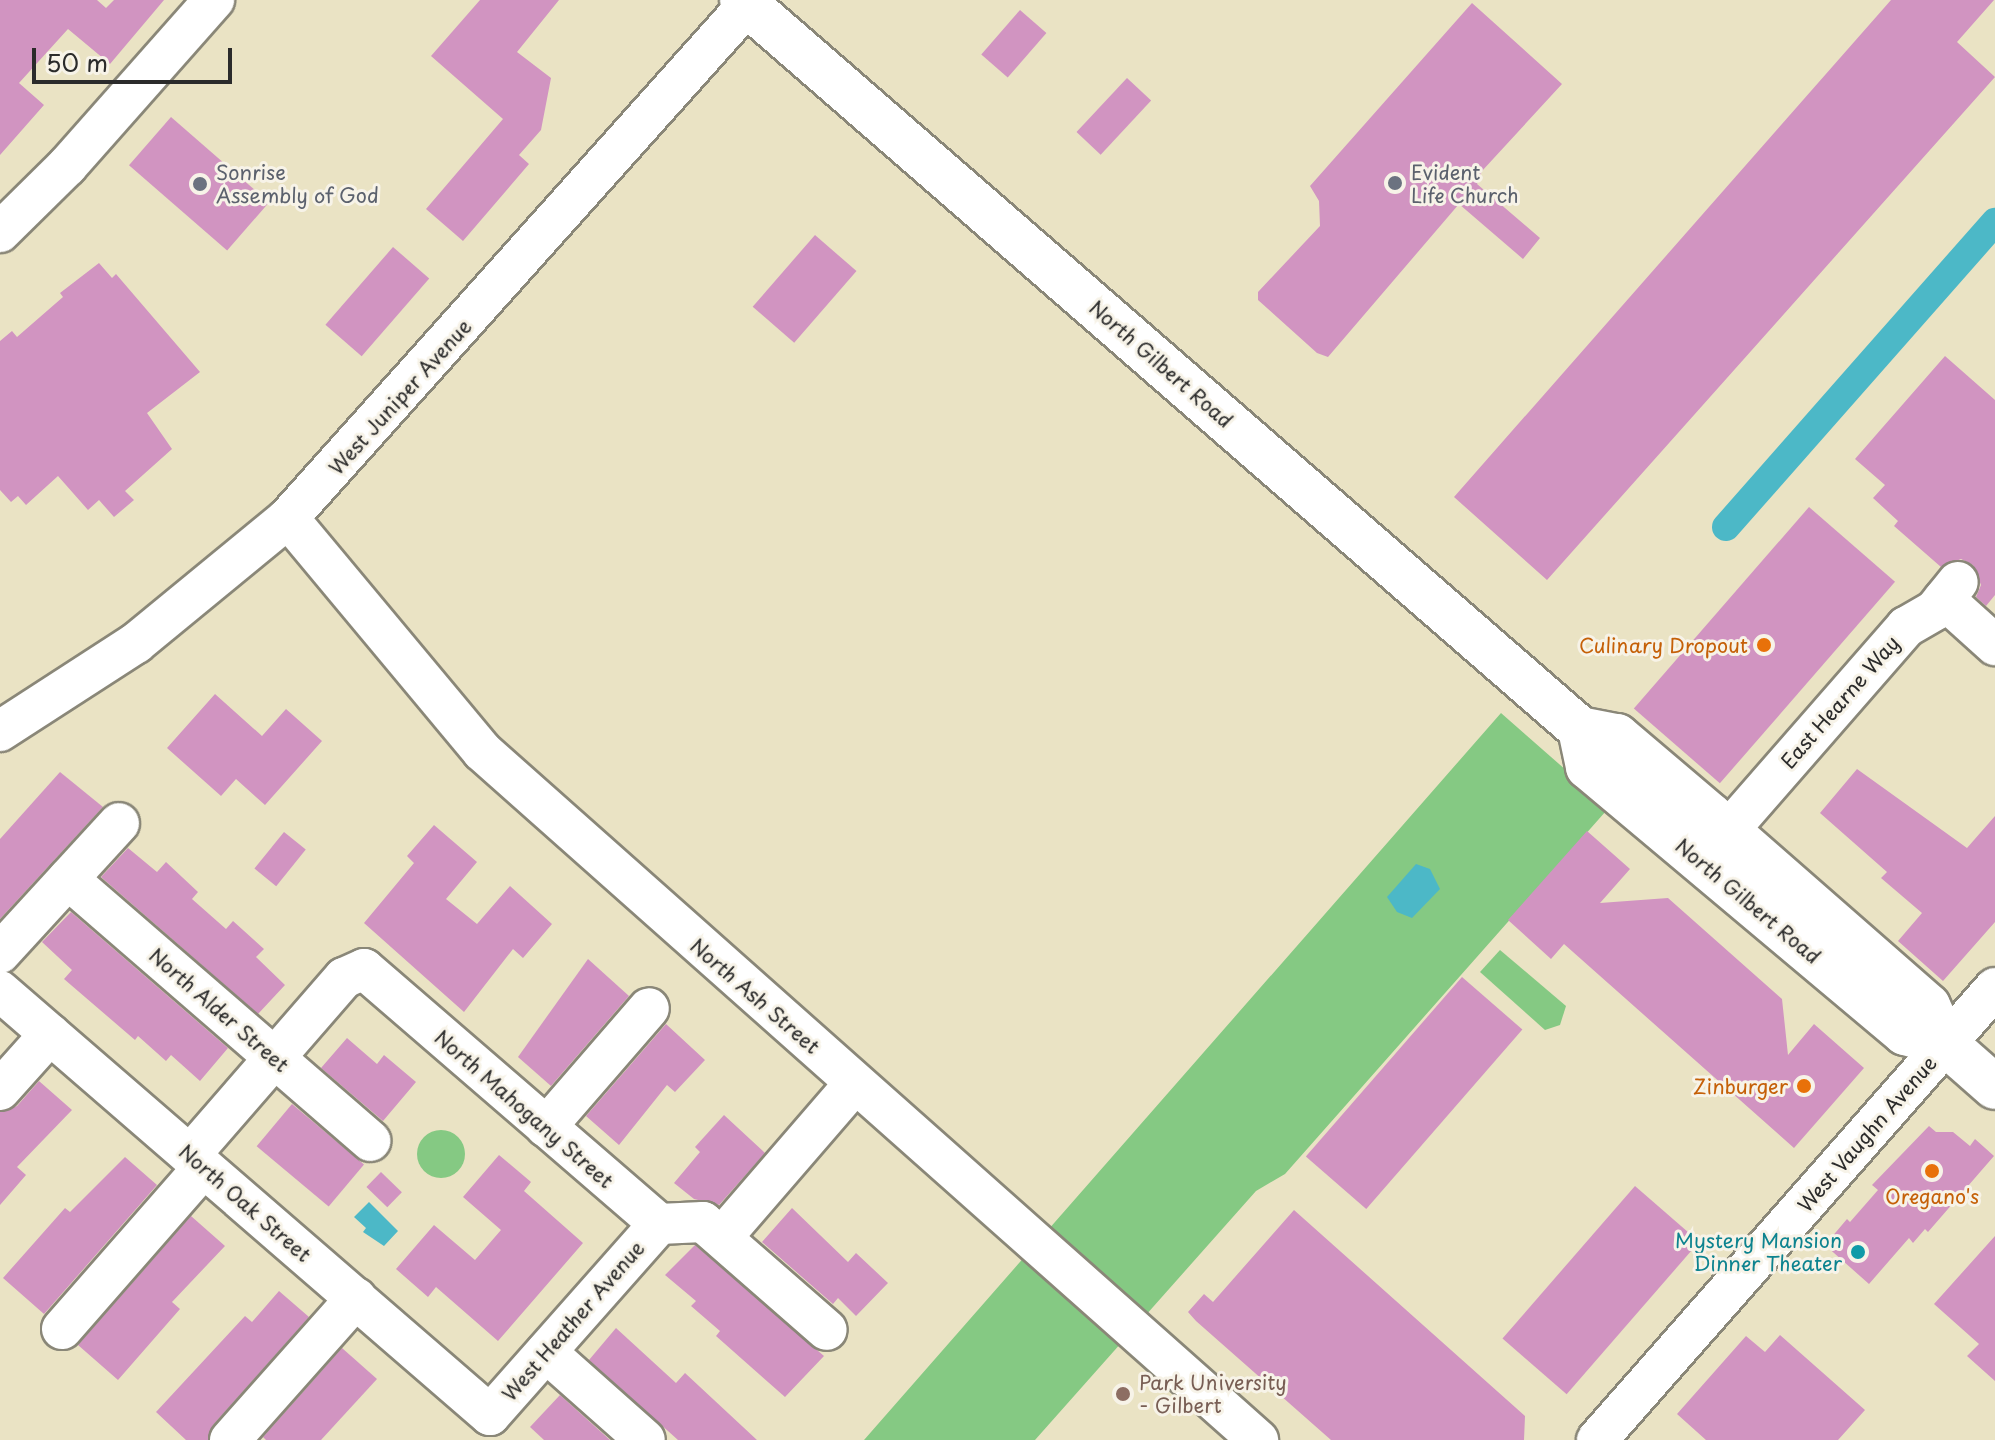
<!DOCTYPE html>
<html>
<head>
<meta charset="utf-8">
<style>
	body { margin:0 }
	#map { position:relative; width:1995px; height:1440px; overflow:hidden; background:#eae3c4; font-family:"Playpen Sans",sans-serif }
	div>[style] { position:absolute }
	.green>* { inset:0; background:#85c983 }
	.round { border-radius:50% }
	.water>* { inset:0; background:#4cb8c7 }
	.canal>* { height:28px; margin:-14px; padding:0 14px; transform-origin:14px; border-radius:14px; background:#4cb8c7 }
	.building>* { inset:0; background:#d194c1; transform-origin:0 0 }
	.roads { filter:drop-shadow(2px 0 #8a8778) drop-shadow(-2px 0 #8a8778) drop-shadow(0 2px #8a8778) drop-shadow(0 -2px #8a8778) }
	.minor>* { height:40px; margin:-20px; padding:0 20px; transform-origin:20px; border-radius:20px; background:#fff }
	.major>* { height:44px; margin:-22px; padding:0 22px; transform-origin:22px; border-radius:22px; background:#fff }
	.dots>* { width:22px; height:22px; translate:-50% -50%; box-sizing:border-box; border:4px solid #f7f3e8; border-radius:50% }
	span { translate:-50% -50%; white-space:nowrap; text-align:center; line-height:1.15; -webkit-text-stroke:6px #f7f3e8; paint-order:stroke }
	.worship-label { font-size:20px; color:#5b616d }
	.left { translate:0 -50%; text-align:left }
	.street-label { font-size:20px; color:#2b2b2b }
	.food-label { font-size:20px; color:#c56008 }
	.right { translate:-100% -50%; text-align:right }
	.culture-label { font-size:20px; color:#0d838f }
	.education-label { font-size:20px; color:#785e54 }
	.scale { position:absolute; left:32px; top:48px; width:200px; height:36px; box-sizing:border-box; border:4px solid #2b2b2b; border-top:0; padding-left:10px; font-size:24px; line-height:28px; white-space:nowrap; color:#2b2b2b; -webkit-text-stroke:6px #f7f3e8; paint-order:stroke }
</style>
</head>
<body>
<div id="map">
	<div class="green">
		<div style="clip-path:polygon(1501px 713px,1608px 807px,1606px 811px,1285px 1174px,1256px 1191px,1035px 1440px,864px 1440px)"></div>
		<div style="clip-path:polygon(1500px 950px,1566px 1006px,1560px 1025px,1545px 1030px,1480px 972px)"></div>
		<div class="round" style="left:417px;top:1130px;width:48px;height:48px"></div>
	</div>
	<div class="water">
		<div style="clip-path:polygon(1416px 864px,1430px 869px,1440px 889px,1412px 918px,1397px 912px,1387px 897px)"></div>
		<div style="clip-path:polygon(369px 1202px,398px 1231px,384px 1246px,363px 1232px,366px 1228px,354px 1217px)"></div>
	</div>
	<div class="canal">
		<div style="left:1726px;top:527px;width:407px;rotate:-48.6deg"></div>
	</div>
	<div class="building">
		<div style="clip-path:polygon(0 0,97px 0,106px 8px,114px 0,164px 0,110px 64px,68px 29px,19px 83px,44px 105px,0 155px)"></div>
		<div style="clip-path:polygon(480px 0,559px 0,517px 52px,551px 78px,541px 130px,519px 155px,529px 164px,463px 241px,426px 209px,503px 119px,431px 56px)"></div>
		<div style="clip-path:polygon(1891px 0,1994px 0,1957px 42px,1995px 77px,1547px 580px,1454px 497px)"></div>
		<div style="clip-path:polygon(1472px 3px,1562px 84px,1482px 171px,1477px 184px,1540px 238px,1523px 259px,1459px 204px,1328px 357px,1317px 353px,1258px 300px,1258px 292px,1320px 226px,1319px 201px,1310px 186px)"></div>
		<div style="left:1020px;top:10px;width:35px;height:59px;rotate:41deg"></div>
		<div style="left:1127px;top:78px;width:33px;height:74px;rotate:43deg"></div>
		<div style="left:171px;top:117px;width:130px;height:64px;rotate:41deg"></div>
		<div style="left:815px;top:235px;width:55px;height:95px;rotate:41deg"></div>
		<div style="left:393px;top:247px;width:48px;height:103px;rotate:41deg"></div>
		<div style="clip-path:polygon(99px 263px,112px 278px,116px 274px,200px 372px,147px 413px,172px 449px,125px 491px,134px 500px,114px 517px,99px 500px,88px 510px,58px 476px,26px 505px,18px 496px,11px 502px,0 490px,0 341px,12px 331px,17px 337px,63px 297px,60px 293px)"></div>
		<div style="clip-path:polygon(1945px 356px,1995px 400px,1995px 595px,1986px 606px,1976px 597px,1981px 585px,1973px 565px,1961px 559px,1941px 567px,1894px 526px,1898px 521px,1873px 498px,1885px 485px,1855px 459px)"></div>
		<div style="left:1809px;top:507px;width:114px;height:267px;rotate:41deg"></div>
		<div style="clip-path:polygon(215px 694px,262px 736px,286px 709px,322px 741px,265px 805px,236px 779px,221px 796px,167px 748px)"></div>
		<div style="clip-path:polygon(1857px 769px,1967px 848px,1995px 816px,1995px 922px,1943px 981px,1898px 941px,1922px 913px,1881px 878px,1887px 872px,1820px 813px)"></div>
		<div style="clip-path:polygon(60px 772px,103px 807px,0 919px,0 839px)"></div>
		<div style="clip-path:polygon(434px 825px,477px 862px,446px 899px,477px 924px,510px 886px,552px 924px,523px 958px,513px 949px,464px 1012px,364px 923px,414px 863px,407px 856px)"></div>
		<div style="clip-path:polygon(1587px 831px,1630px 869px,1600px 903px,1668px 898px,1782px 999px,1788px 1055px,1814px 1024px,1864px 1068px,1794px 1148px,1564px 944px,1551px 959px,1508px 920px)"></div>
		<div style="left:284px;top:832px;width:28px;height:47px;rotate:39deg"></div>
		<div style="clip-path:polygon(128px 848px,157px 872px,166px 862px,198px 892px,192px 899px,226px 929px,233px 921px,264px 949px,256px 957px,285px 985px,258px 1014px,101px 877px)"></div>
		<div style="clip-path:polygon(71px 912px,228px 1048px,200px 1081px,171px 1055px,166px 1061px,138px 1036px,135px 1040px,64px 979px,72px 970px,42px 942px)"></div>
		<div style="clip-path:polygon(588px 959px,629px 996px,551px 1086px,518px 1057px)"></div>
		<div style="left:1462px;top:977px;width:80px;height:238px;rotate:41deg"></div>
		<div style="clip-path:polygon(666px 1024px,705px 1060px,675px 1092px,667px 1085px,619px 1145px,586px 1116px)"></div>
		<div style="clip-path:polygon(347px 1038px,377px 1064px,384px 1055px,416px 1082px,383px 1121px,321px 1068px)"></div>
		<div style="clip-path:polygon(39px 1081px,72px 1110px,17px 1167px,26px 1175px,0 1205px,0 1112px,17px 1106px)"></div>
		<div style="left:292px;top:1104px;width:94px;height:55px;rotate:40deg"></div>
		<div style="clip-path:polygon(724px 1115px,765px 1153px,719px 1205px,694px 1199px,674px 1183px,700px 1152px,695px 1147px)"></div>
		<div style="clip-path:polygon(1929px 1126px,1936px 1132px,1953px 1132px,1970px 1146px,1975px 1139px,1994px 1156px,1928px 1232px,1925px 1229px,1913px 1243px,1909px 1238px,1869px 1284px,1825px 1245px,1847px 1219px,1850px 1222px,1878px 1190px,1872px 1185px)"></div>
		<div style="clip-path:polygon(499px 1155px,531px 1182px,524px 1191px,583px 1243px,498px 1341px,436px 1287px,428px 1297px,396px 1269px,434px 1225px,475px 1260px,501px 1230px,463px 1197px)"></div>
		<div style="clip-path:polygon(125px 1157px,157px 1185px,44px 1314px,3px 1278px,65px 1208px,70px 1212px)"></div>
		<div style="left:381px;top:1172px;width:29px;height:21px;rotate:44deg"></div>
		<div style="left:1635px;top:1186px;width:85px;height:202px;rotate:41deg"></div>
		<div style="clip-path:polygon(792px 1208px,848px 1262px,856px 1253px,888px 1283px,856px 1316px,838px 1298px,833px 1304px,762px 1242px)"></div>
		<div style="clip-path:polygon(1294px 1210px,1525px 1416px,1524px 1440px,1331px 1440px,1196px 1321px,1188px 1312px,1204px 1294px,1213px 1302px)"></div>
		<div style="clip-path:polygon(191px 1216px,225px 1246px,172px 1302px,180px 1309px,118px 1380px,78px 1345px)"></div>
		<div style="clip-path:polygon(1995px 1236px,1995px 1381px,1967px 1356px,1979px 1344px,1934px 1304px)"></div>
		<div style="clip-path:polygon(695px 1245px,824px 1356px,785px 1397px,716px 1336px,720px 1331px,691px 1306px,696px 1301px,665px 1275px)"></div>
		<div style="clip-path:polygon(279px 1291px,309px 1317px,213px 1425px,208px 1440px,186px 1440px,156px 1412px,245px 1316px,252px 1322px)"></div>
		<div style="clip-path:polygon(616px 1328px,676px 1383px,685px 1373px,757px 1440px,678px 1440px,589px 1360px)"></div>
		<div style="clip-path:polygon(1780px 1335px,1865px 1410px,1838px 1440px,1706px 1440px,1677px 1414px,1746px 1336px,1765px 1352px)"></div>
		<div style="clip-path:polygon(342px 1348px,377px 1379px,321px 1440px,266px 1440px,263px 1437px)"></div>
		<div style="clip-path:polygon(560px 1395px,610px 1440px,544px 1440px,530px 1427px)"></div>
	</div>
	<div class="roads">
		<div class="minor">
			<div style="left:0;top:232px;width:94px;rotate:-44.6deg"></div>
			<div style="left:67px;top:166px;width:222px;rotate:-48.5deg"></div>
			<div style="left:288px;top:518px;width:303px;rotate:50.2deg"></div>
			<div style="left:482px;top:751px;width:1038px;rotate:41.6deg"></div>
			<div style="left:1944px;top:599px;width:69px;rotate:42deg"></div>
			<div style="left:0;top:731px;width:162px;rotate:-32.9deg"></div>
			<div style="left:136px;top:643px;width:197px;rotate:-39.4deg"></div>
			<div style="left:288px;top:518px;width:695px;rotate:-48.15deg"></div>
			<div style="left:1728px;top:831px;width:271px;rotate:-48.9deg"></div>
			<div style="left:1906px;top:627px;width:34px;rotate:-30deg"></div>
			<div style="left:1935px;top:610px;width:36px;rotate:-51deg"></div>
			<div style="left:68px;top:879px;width:400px;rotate:40.9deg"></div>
			<div style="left:0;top:953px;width:176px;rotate:-47.5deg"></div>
			<div style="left:0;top:991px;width:648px;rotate:40.87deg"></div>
			<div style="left:0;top:1090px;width:75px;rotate:-48.2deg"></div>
			<div style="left:546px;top:1127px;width:157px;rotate:-49.1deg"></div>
			<div style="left:190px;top:1155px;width:235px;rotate:-49deg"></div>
			<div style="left:344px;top:978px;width:22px;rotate:-24deg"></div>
			<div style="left:364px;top:969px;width:390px;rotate:40.8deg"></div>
			<div style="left:723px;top:1236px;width:202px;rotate:-49.2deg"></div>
			<div style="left:62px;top:1329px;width:215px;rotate:-48.8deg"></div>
			<div style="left:546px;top:1352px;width:132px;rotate:41.6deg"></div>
			<div style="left:490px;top:1415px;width:255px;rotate:-48.5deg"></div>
			<div style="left:659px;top:1224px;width:44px;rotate:-2.6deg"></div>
			<div style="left:703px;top:1222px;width:164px;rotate:41.1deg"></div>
			<div style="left:230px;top:1440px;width:190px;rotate:-48.4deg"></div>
			<div style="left:1597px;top:1440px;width:602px;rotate:-48.64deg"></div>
		</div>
		<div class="major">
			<div style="left:742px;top:0;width:1111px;rotate:41.02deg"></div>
			<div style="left:1580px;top:729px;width:38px;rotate:11deg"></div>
			<div style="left:1617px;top:736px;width:122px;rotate:40.3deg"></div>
			<div style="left:1710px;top:815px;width:290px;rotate:41.2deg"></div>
			<div style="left:1928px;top:1006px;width:42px;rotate:64.7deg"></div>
			<div style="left:1946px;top:1044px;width:65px;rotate:41.3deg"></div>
			<div style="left:1580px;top:729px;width:39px;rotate:78deg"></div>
			<div style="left:1588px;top:767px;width:414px;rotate:40deg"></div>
			<div style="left:1905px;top:1033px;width:42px;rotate:15deg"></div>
		</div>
	</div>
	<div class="dots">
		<div style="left:1395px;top:183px;background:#6b7280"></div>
		<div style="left:200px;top:184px;background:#6b7280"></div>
		<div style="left:1764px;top:645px;background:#e8710a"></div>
		<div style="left:1804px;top:1086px;background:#e8710a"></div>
		<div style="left:1932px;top:1171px;background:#e8710a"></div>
		<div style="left:1858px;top:1252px;background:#0f9aa8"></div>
		<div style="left:1123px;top:1394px;background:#8d6e63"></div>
	</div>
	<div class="worship-label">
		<span class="left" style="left:216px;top:184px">Sonrise<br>Assembly of God</span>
		<span class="left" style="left:1411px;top:184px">Evident<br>Life Church</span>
	</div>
	<div class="street-label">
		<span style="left:1161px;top:364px;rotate:41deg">North Gilbert Road</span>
		<span style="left:400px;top:397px;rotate:-48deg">West Juniper Avenue</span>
		<span style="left:1840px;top:702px;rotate:-49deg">East Hearne Way</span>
		<span style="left:1748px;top:901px;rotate:40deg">North Gilbert Road</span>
		<span style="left:755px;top:996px;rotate:41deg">North Ash Street</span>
		<span style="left:219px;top:1010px;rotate:41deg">North Alder Street</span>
		<span style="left:524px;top:1109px;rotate:41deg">North Mahogany Street</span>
		<span style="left:1867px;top:1134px;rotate:-49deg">West Vaughn Avenue</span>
		<span style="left:245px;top:1203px;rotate:41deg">North Oak Street</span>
		<span style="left:573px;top:1321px;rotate:-49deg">West Heather Avenue</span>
	</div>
	<div class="food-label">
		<span class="right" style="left:1748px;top:645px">Culinary Dropout</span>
		<span class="right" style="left:1788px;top:1086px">Zinburger</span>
		<span style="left:1932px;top:1196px">Oregano's</span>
	</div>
	<div class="culture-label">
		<span class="right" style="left:1842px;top:1252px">Mystery Mansion<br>Dinner Theater</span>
	</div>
	<div class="education-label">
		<span class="left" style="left:1139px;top:1394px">Park University<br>- Gilbert</span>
	</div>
	<div class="scale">50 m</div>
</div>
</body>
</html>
